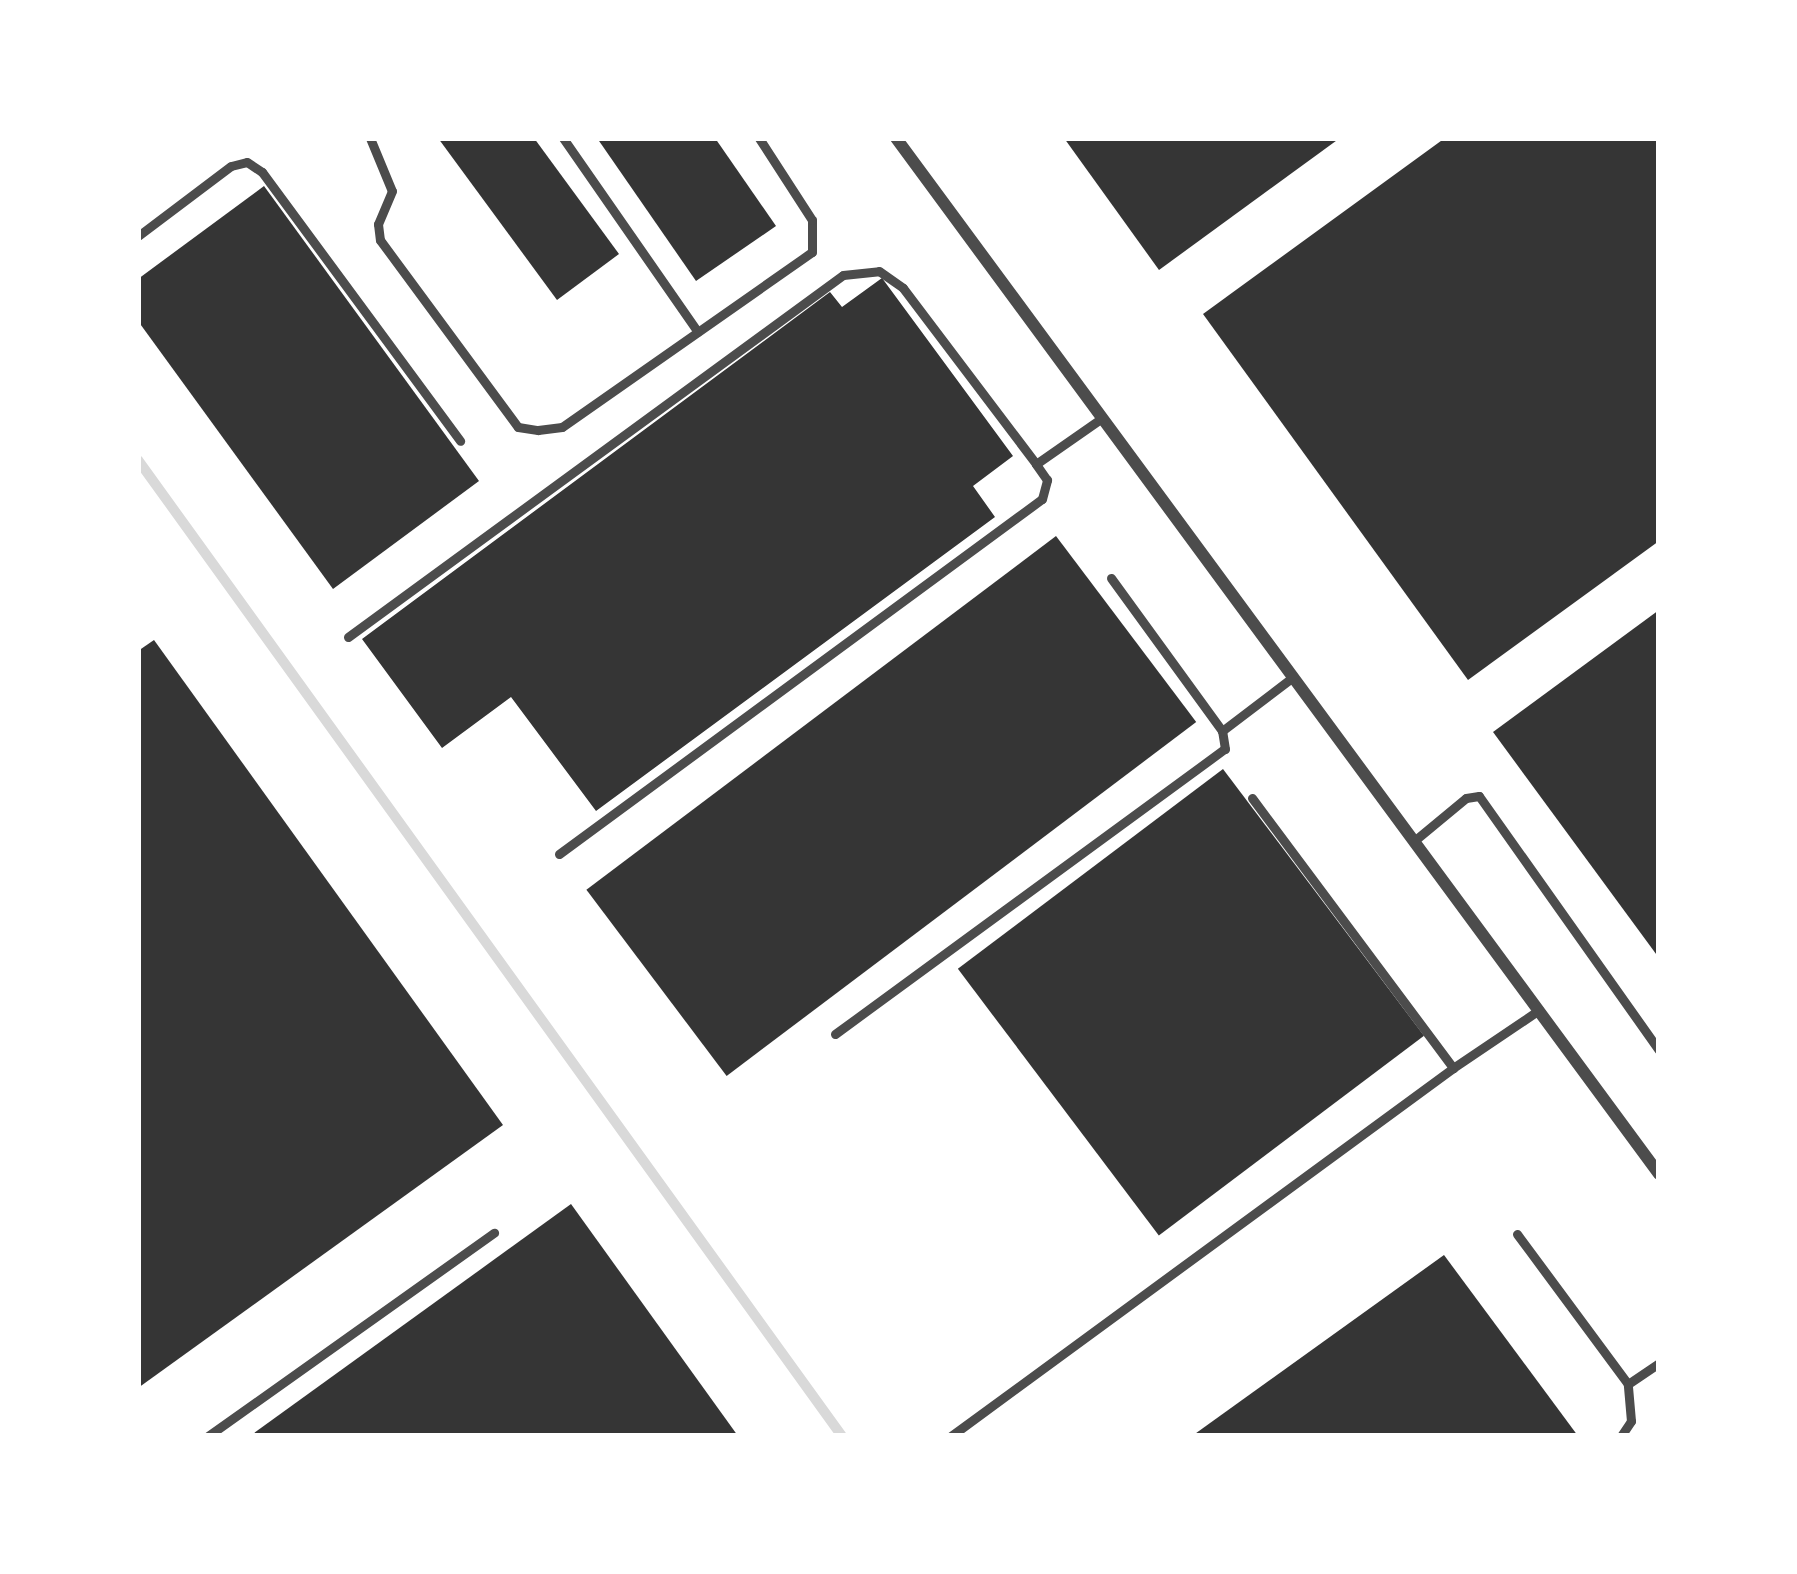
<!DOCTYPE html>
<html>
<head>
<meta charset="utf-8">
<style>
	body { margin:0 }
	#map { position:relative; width:1797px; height:1574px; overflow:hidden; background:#fff; font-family:"Zilla Slab",serif }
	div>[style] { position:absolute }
	.stream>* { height:10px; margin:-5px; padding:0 5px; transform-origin:5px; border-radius:5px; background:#d9d9d9 }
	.building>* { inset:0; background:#353535; transform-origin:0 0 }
	.service>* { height:9px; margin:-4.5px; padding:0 4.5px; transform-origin:4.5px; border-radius:4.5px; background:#4c4c4c }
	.minor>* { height:12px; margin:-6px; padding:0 6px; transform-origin:6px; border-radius:6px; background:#4c4c4c }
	span { translate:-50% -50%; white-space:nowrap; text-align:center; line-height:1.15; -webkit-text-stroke:12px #fff; paint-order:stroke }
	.frame { position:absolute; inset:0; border:141px solid #fff; pointer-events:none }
</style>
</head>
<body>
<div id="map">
	<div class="stream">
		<div style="left:138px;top:460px;width:1203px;rotate:54.2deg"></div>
	</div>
	<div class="building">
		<div style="clip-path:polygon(438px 138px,534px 138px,619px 254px,557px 300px)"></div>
		<div style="clip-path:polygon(597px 138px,715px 138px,776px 226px,696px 281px)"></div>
		<div style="clip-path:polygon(1064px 138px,1340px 138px,1159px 270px)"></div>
		<div style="clip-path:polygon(1445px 138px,1659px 138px,1659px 541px,1468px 680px,1203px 314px)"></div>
		<div style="clip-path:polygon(264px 186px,479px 481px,333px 589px,138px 321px,138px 279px)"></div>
		<div style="clip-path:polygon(882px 278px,1013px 456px,973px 486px,995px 517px,596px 811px,511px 697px,442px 748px,362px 639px,830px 292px,842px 307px)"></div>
		<div style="left:1056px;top:536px;width:233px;height:588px;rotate:53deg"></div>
		<div style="clip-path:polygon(1659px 610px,1659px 958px,1493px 732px)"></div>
		<div style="clip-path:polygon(154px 640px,503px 1125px,138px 1388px,138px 651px)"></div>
		<div style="left:1223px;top:769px;width:334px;height:332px;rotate:53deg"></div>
		<div style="clip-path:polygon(571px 1204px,738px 1436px,250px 1436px)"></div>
		<div style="clip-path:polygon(1444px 1255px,1578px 1436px,1192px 1436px)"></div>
	</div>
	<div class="service">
		<div style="left:370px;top:138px;width:57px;rotate:67.5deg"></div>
		<div style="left:392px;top:191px;width:36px;rotate:113deg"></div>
		<div style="left:378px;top:224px;width:16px;rotate:83deg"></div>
		<div style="left:380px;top:240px;width:232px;rotate:53.6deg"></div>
		<div style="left:518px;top:427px;width:20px;rotate:9deg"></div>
		<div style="left:538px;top:430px;width:24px;rotate:-7deg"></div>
		<div style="left:562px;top:427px;width:305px;rotate:-35deg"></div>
		<div style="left:812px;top:252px;width:32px;rotate:-90deg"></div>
		<div style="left:812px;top:220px;width:98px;rotate:-122.9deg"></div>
		<div style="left:563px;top:138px;width:236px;rotate:55.2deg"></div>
		<div style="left:138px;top:236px;width:116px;rotate:-37deg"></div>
		<div style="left:231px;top:166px;width:16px;rotate:-14deg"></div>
		<div style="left:247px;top:162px;width:18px;rotate:34deg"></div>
		<div style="left:262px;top:172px;width:334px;rotate:53.6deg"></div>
		<div style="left:1111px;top:578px;width:189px;rotate:54deg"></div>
		<div style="left:348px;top:637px;width:613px;rotate:-36.18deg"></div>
		<div style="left:843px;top:275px;width:36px;rotate:-6deg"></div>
		<div style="left:879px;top:271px;width:29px;rotate:35deg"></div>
		<div style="left:903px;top:288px;width:221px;rotate:52.9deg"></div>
		<div style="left:1036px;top:464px;width:80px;rotate:-34.9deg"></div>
		<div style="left:1252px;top:798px;width:337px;rotate:53.3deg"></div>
		<div style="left:1453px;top:1068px;width:104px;rotate:-34deg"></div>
		<div style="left:1414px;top:841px;width:67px;rotate:-39.6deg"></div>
		<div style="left:1466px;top:798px;width:13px;rotate:-9deg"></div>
		<div style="left:1479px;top:796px;width:311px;rotate:54.7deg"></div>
		<div style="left:559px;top:854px;width:599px;rotate:-36.32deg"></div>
		<div style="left:1042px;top:499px;width:20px;rotate:-75deg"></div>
		<div style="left:1047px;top:480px;width:19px;rotate:-125deg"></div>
		<div style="left:835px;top:1034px;width:483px;rotate:-36.2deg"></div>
		<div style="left:1225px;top:749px;width:18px;rotate:-99deg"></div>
		<div style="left:1222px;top:731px;width:89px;rotate:-37.3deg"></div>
		<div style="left:1517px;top:1234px;width:187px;rotate:53.5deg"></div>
		<div style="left:1628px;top:1384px;width:37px;rotate:-34deg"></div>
		<div style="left:208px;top:1436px;width:351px;rotate:-35.4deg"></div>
		<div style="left:951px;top:1436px;width:622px;rotate:-36.24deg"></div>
		<div style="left:1621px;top:1436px;width:18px;rotate:-56deg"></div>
		<div style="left:1631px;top:1421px;width:37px;rotate:-95deg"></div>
	</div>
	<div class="minor">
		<div style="left:896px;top:138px;width:1287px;rotate:53.63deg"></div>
	</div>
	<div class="frame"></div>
</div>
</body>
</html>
